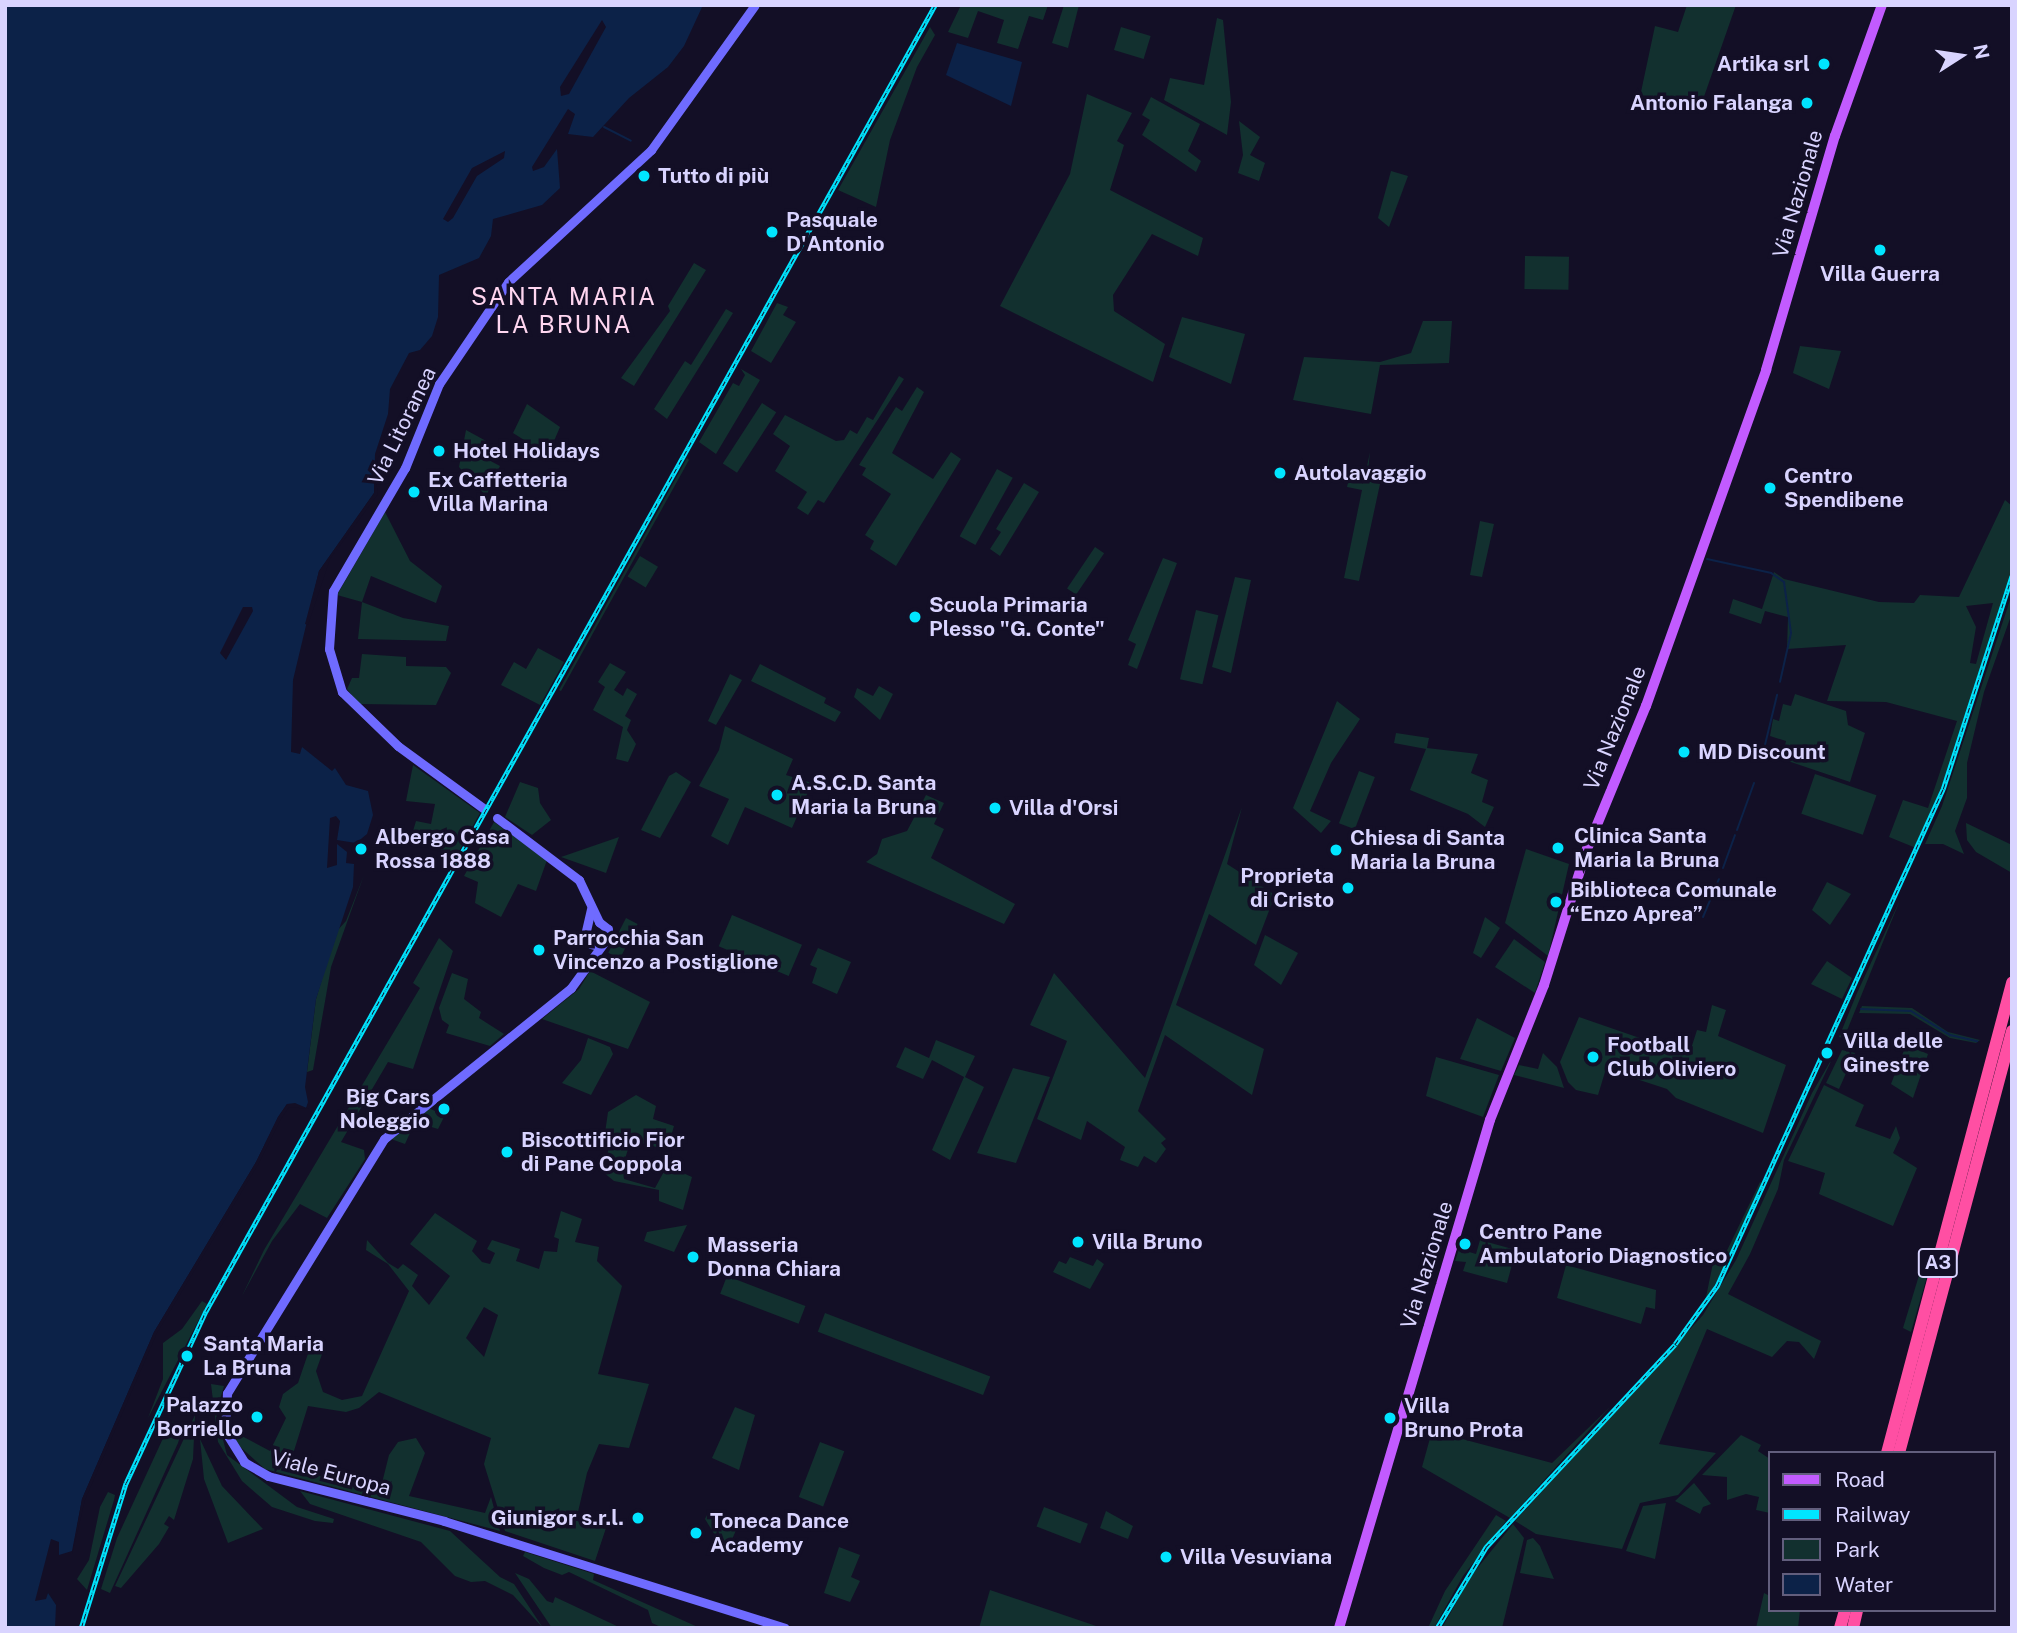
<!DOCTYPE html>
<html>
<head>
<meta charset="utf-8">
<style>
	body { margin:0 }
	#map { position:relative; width:2017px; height:1633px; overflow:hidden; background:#130f26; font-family:"Public Sans",sans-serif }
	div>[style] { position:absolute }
	.green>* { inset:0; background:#12302f; transform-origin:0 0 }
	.water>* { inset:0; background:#0c2248 }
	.pier>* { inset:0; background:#130f26 }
	.stream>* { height:2px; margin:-1px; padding:0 1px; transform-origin:1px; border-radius:1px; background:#0c2248 }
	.secondary>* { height:9px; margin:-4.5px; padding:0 4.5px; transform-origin:4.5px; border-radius:4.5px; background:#6f6bff }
	.primary>* { height:10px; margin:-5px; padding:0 5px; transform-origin:5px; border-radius:5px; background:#c25bff }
	.highway>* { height:12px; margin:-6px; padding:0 6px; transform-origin:6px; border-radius:6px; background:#ff4fa3 }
	.rail>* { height:4.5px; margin-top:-2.25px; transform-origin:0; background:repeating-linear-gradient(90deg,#130f26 0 5px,#00e5ff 0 10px); box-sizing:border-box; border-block:2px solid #00e5ff }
	.dots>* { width:19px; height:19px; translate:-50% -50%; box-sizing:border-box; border:4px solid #130f26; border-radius:50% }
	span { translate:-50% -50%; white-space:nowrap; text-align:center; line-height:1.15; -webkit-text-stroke:7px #130f26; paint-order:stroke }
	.shield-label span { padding:2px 5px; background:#130f26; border:2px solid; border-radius:5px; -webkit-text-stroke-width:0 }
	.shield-label { font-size:19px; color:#d9d4ff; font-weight:700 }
	.poi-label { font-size:21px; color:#d9d4ff; font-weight:700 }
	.right { translate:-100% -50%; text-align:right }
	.left { translate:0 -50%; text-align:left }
	.street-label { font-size:21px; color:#d9d4ff }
	.quarter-label { font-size:24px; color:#ffd6f0; letter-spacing:2px }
	.frame { position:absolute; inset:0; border:7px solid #d9d4ff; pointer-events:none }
	.legend { position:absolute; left:1768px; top:1451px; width:228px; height:161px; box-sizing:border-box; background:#130f26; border:2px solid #625e7d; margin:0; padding:9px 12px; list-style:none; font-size:21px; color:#d9d4ff }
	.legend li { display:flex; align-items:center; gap:14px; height:35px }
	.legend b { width:35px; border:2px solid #625e7d }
	.north { position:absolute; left:1926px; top:21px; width:70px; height:70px; -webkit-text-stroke:5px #130f26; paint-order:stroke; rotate:78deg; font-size:19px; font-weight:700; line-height:28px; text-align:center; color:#d9d4ff }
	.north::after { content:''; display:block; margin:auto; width:24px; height:32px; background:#d9d4ff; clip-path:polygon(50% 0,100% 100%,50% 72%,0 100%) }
</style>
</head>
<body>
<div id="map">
	<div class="green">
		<div style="clip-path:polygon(961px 5px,1048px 5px,1043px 20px,1029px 16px,1018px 49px,997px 43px,1004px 20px,978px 11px,968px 38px,948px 32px)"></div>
		<div style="clip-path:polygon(1064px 5px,1079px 5px,1068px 48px,1052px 43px)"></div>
		<div style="clip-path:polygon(1687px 5px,1736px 5px,1699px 111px,1638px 106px,1655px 26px,1678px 32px)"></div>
		<div style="clip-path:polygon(1217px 18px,1223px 20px,1231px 102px,1227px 135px,1164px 100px,1170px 78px,1204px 85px)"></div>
		<div style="clip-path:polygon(930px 27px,935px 35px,917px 67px,890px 140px,876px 207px,838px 190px)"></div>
		<div style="left:1121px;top:27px;width:31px;height:24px;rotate:17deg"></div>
		<div style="clip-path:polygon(1087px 94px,1132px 113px,1117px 141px,1124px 145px,1110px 190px,1203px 238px,1198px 256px,1152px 234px,1113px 295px,1114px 311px,1165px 344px,1153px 382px,1000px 306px,1070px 174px)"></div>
		<div style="clip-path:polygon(1151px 97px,1200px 124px,1188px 151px,1201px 161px,1196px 172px,1142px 135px,1150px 120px,1142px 115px)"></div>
		<div style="clip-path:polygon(1239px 121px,1260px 137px,1250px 155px,1265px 163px,1259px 181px,1238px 173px,1243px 155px)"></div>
		<div style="clip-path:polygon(1391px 171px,1408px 176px,1389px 227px,1378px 218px)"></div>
		<div style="left:1525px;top:256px;width:44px;height:33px;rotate:1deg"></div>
		<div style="clip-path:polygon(694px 263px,706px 270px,634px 386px,621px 378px,670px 311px,668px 306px)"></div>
		<div style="clip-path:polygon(777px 303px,788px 307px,783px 315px,796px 322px,771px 363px,751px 351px)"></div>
		<div style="clip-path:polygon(726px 309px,733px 313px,667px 419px,654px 409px,685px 361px,691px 365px)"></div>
		<div style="clip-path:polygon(1182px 317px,1245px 334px,1231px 384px,1169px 357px)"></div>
		<div style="clip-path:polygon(1423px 321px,1452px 321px,1449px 363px,1380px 365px,1371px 414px,1293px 400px,1304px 357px,1380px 362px,1411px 353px)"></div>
		<div style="clip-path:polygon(1800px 346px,1841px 351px,1829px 389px,1793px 373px)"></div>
		<div style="clip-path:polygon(741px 369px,760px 380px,716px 454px,699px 442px,733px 383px,739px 386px,745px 375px)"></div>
		<div style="clip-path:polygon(899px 376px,904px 379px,824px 503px,818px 500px,808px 515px,797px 508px,807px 492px,775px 471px,790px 446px,773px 434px,785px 415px,836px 441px,844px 440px,850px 430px,857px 434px,867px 417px,873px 420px)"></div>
		<div style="clip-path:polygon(917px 387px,924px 392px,892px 453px,933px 479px,951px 452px,961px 459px,896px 566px,870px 549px,874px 541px,865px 535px,891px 494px,862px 475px,866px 468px,859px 465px,896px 407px,902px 411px)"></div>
		<div style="left:762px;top:403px;width:17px;height:72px;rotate:33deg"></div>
		<div style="clip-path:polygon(527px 404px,560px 427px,548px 455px,513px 433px)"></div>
		<div style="clip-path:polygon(466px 430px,488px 442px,481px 456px,500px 466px,486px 496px,459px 467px)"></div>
		<div style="clip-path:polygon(1370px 452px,1367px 481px,1380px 484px,1359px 581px,1344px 578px,1362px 490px,1347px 487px,1351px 469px,1366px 471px)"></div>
		<div style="clip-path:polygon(687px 458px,689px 460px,561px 691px,559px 690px)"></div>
		<div style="left:997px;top:469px;width:18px;height:77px;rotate:29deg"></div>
		<div style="clip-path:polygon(1024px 483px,1039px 492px,1000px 556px,990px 549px,1001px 532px,996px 529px)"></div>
		<div style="clip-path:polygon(evenodd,2005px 500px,2012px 506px,2012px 571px,1947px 773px,1916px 848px,1889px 837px,1903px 800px,1928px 808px,1957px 721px,1886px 702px,1827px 701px,1846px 645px,1787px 649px,1788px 617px,1765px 611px,1761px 624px,1729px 613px,1733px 599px,1762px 609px,1774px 572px,1784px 579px,1879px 602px,1914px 603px,1920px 595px,1959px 597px,2005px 500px,1993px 603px,1976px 664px,1970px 663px,1976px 627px,1966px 606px,1993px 603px)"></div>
		<div style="clip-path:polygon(385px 512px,410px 561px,442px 586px,436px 603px,371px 576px,362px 602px,403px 618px,449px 626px,446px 641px,358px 639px,362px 602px,337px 595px)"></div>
		<div style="clip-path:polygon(1480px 521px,1494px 524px,1482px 577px,1470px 575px)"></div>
		<div style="left:1095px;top:547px;width:11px;height:50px;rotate:34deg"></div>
		<div style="left:640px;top:556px;width:21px;height:24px;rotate:31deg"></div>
		<div style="clip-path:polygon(1163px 558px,1177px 563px,1137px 669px,1128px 665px,1136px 644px,1128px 640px)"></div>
		<div style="clip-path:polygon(1235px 577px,1251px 580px,1231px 673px,1212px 667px)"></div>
		<div style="clip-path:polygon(2012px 594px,2012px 613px,1984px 692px,1967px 763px,1967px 798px,1955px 831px,1964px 854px,1943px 844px,1925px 844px,1942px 806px)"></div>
		<div style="left:1196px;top:610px;width:23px;height:71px;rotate:13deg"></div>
		<div style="clip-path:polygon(538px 648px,564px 662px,540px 705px,501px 685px,514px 662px,526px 669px)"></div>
		<div style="clip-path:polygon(362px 654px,406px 657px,406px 666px,446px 667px,451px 673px,436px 705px,359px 704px,347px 689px,352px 678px,359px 678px)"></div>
		<div style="clip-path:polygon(610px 663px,626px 672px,614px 690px,623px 696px,627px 688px,637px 694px,625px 716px,631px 720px,627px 730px,636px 744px,628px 762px,616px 759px,623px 727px,593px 710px,605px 687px,598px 682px)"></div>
		<div style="clip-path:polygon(760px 664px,826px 698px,824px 703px,841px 712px,835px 722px,751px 681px)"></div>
		<div style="clip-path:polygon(730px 674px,742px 680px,716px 725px,708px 721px)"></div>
		<div style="clip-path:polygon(879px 686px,893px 694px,880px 720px,854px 697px,857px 688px,873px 696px)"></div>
		<div style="clip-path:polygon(1795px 694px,1846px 711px,1848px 725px,1865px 733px,1850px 782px,1782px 759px,1786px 741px,1770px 736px,1773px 719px,1779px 721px,1783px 704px,1791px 706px)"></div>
		<div style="clip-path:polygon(1337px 701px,1360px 719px,1331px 763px,1310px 811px,1331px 821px,1321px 833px,1293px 808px)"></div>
		<div style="clip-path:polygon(725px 726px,793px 759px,786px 775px,812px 783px,792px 828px,745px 807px,728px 845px,711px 836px,729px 799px,699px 786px,719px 750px)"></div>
		<div style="clip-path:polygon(1396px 733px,1429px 738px,1427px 748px,1478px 754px,1471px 773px,1488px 780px,1482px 802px,1494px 807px,1485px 827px,1468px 814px,1410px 790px,1426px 749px,1394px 743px)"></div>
		<div style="clip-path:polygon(413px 765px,480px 813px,457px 855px,410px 841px,416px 821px,431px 824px,435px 804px,406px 801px)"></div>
		<div style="left:1359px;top:771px;width:17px;height:56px;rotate:21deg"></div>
		<div style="clip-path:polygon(676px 772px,691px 782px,660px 838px,641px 830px,669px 776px)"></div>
		<div style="left:1815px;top:774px;width:65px;height:42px;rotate:19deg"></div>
		<div style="clip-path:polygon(520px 782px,538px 788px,540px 803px,551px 820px,532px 835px,505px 817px)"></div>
		<div style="clip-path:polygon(926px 795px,944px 803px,934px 824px,944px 829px,931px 858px,1015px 904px,1004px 924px,866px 862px,877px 854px,882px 839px,907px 831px)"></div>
		<div style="clip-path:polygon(1242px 807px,1227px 864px,1275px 895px,1256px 945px,1209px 914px,1176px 1005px,1264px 1049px,1252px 1095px,1165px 1035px,1138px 1111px,1166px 1139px,1161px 1143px,1166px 1149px,1156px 1163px,1144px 1156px,1138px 1167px,1120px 1160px,1125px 1147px,1087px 1121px,1081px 1140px,1037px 1119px,1067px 1041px,1030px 1025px,1054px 973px,1145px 1078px)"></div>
		<div style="clip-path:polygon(494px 822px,547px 860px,536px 891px,518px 884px,501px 917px,475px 903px,478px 882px,464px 876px)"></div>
		<div style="clip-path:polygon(1966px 823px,2012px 845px,2012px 873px,1976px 852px,1967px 840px)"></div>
		<div style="clip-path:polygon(619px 837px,606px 873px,561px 857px)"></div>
		<div style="clip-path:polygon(1526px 849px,1569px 864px,1548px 956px,1505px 923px)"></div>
		<div style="clip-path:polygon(364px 875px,331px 967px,313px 1070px,307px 1072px,316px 999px,336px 932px,346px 921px)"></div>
		<div style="clip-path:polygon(1827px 882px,1851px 894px,1830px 925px,1812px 910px)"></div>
		<div style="clip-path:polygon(1900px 900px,1844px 1038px,1839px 1037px,1857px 993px)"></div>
		<div style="left:732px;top:915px;width:76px;height:34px;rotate:23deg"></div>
		<div style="clip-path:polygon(1485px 917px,1500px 928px,1481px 958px,1473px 953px)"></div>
		<div style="left:626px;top:918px;width:13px;height:39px;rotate:27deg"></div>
		<div style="clip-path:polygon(1265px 935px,1298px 953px,1281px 985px,1254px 965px)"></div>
		<div style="clip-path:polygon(439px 938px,453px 951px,413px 1069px,388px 1062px,341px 1142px,364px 1150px,365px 1159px,327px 1218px,300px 1204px,272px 1241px,242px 1296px,264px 1250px,420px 988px,413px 983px)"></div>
		<div style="clip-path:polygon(1514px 939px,1545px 962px,1535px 993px,1495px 967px)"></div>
		<div style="clip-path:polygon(818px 948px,851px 962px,837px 994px,812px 983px,817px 968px,810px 965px)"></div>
		<div style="clip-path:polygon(1827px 961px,1852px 978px,1842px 999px,1811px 984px)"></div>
		<div style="clip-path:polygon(590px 971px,650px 1002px,628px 1049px,542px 1019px,579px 989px)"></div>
		<div style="clip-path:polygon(452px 973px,468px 979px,464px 999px,481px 1012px,479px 1018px,504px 1034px,490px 1046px,446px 1033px,449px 1025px,442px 1020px,439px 1008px)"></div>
		<div style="clip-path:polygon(1712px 1005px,1726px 1010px,1718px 1036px,1786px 1065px,1763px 1133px,1676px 1098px,1667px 1089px,1618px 1073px,1605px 1072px,1598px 1095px,1576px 1090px,1568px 1082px,1560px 1062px,1579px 1017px,1689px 1055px,1697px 1030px,1706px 1032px)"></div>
		<div style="clip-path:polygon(1862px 1006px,1912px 1008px,1948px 1032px,1980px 1040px,1976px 1043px,1950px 1038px,1910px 1014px,1859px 1013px)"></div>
		<div style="clip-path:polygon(1477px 1018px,1515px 1038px,1501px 1071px,1460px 1059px)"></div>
		<div style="clip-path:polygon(588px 1038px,610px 1047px,613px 1054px,591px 1095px,562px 1083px,581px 1060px)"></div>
		<div style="clip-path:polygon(936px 1040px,975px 1056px,965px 1077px,984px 1087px,950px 1160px,932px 1150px,964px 1077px,932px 1060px,923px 1079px,896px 1067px,905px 1047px,929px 1058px)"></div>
		<div style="clip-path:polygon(1906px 1045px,1928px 1054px,1913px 1098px,1891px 1084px)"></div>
		<div style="clip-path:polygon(1842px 1050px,1855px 1053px,1839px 1089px,1826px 1083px)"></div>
		<div style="clip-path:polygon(1543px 1053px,1557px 1067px,1564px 1088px,1514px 1075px,1519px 1065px,1538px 1069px)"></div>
		<div style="clip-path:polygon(1834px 1055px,1784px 1160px,1778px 1189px,1750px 1254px,1728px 1294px,1821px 1341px,1814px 1359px,1799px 1342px,1787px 1341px,1772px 1357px,1707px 1329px,1659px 1444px,1716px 1453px,1678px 1495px,1640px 1503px,1622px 1549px,1536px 1534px,1515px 1521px,1703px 1315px,1736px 1260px,1812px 1093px)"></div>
		<div style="clip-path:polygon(1436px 1057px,1499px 1075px,1483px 1117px,1426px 1096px)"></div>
		<div style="clip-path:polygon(1013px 1068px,1050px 1077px,1016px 1163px,977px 1153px)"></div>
		<div style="clip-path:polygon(1824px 1085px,1864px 1105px,1855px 1126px,1890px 1139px,1896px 1126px,1900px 1138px,1893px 1153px,1917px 1168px,1893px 1226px,1819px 1194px,1825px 1173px,1788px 1161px)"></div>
		<div style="clip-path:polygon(636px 1095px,656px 1106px,653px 1119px,674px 1126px,667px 1150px,631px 1140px,623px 1165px,624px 1179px,655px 1188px,667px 1166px,692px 1177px,683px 1210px,659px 1201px,659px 1190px,614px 1181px,603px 1172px,609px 1147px,605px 1133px,608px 1112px)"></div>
		<div style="clip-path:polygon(428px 1108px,445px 1115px,438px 1129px,415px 1122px,405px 1144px,391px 1139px)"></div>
		<div style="clip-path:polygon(1760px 1182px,1765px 1184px,1739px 1241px,1705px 1302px,1713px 1263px,1720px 1265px)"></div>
		<div style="clip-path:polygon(evenodd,561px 1211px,582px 1219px,575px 1242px,599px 1247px,597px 1261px,622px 1286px,598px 1374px,649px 1384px,629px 1448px,599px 1444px,587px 1473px,578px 1512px,588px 1523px,606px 1528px,595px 1561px,505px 1531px,484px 1464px,491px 1438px,379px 1392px,359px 1408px,346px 1412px,308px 1406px,288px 1470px,381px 1487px,389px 1455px,398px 1442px,416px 1438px,425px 1453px,409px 1496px,485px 1513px,491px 1497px,500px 1531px,265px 1469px,237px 1444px,231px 1425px,238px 1434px,270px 1451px,286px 1418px,279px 1407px,283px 1394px,298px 1383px,313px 1339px,326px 1343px,316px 1371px,323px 1392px,342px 1400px,362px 1396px,409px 1291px,388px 1264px,366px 1250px,367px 1240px,388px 1263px,398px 1269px,403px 1264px,418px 1275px,412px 1286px,429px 1305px,450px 1276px,410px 1244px,435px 1213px,477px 1241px,472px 1251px,482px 1262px,490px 1264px,495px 1253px,487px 1249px,492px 1240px,520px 1249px,516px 1261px,539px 1269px,544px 1251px,557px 1252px,559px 1239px,554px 1237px,561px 1211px,484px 1307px,498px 1315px,484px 1357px,466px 1338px,484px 1307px)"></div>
		<div style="clip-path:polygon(687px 1225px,674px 1252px,644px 1241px,647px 1232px)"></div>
		<div style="clip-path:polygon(1480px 1240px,1516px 1250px,1507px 1283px,1463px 1271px,1466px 1262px,1455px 1261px,1459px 1249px,1476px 1254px)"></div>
		<div style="clip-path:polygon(1927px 1249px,1934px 1252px,1911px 1332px,1903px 1328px)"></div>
		<div style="clip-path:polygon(1070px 1257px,1093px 1266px,1097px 1259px,1104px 1264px,1090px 1289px,1053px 1272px,1059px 1261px,1066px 1264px)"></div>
		<div style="clip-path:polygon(1566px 1265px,1656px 1290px,1655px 1309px,1646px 1307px,1641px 1324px,1557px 1298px)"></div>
		<div style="left:727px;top:1276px;width:84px;height:19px;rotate:21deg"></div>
		<div style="clip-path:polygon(202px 1301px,207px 1304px,148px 1418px,163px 1379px,163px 1343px,182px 1329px)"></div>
		<div style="left:825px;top:1313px;width:177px;height:20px;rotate:21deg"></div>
		<div style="clip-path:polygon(211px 1384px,224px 1386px,216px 1413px,227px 1455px,297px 1507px,334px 1519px,333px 1523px,315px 1521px,272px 1507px,242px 1481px,218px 1442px)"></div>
		<div style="clip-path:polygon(735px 1407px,755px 1415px,739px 1470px,712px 1458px)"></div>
		<div style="clip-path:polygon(1610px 1407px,1510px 1518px,1422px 1467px,1432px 1431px,1552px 1463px)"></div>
		<div style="clip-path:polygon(195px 1415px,193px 1459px,174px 1520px,169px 1516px,164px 1524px,169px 1527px,159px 1544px,121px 1588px,115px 1586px)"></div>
		<div style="clip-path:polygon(171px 1421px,183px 1427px,178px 1443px,110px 1593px,101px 1589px,117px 1538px)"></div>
		<div style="clip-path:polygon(1741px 1435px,1761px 1445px,1758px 1451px,1770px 1459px,1770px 1513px,1756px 1510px,1759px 1497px,1746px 1494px,1727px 1500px,1727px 1477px,1702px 1475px)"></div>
		<div style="clip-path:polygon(200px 1439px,222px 1486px,263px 1529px,228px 1543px,204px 1479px)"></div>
		<div style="left:820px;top:1442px;width:26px;height:59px;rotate:21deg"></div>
		<div style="clip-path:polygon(1694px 1483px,1711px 1504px,1703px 1507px,1700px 1514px,1675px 1501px)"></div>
		<div style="clip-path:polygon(300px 1491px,450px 1531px,500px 1577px,514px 1584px,543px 1628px,513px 1595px,485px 1581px,471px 1582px,455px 1576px,421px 1542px,310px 1504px)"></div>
		<div style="clip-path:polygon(108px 1492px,115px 1495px,114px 1500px,87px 1590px,77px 1579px,89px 1560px,100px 1507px)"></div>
		<div style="clip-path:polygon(1666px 1503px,1655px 1559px,1626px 1551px,1643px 1506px)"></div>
		<div style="left:1044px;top:1507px;width:47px;height:21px;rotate:21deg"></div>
		<div style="clip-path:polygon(1106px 1511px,1133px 1526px,1128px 1539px,1100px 1528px)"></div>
		<div style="clip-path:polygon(707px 1515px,737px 1528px,726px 1553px,705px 1519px)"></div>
		<div style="clip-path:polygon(1496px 1515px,1506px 1521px,1463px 1576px,1434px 1628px,1428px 1628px,1445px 1591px)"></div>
		<div style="clip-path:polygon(1513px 1524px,1524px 1538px,1502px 1628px,1442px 1628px,1471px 1576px)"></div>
		<div style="clip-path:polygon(1533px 1538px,1540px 1546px,1554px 1579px,1520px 1573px,1527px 1540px)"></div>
		<div style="clip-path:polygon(839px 1547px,860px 1555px,851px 1577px,860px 1581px,850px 1602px,824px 1593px)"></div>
		<div style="clip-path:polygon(525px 1552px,594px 1574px,593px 1580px,700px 1628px,663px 1628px,652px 1623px,648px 1610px,569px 1572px,562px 1575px,544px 1568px,523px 1556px)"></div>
		<div style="clip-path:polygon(515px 1573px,529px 1579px,547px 1601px,553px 1603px,555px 1597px,621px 1628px,552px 1628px)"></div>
		<div style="clip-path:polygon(990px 1590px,1102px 1628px,979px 1628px)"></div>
		<div style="clip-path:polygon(1764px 1593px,1770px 1596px,1770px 1610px,1800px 1610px,1798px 1628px,1756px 1628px)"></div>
	</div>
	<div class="water">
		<div style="clip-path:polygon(5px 5px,703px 5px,684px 46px,668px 67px,629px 98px,593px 137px,568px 134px,575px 114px,568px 109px,532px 167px,533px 171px,544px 167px,557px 149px,560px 188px,542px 205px,493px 219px,491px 236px,479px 258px,439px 275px,438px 317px,432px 336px,420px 350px,409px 353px,390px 389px,388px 414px,375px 454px,374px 493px,319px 571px,293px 680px,291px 752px,300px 754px,302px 747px,332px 771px,335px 768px,346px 785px,368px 791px,373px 815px,367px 834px,356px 843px,337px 840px,340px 821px,336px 816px,330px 818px,327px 868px,337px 865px,337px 844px,347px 852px,346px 863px,354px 864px,353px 887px,316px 999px,305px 1087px,308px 1102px,306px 1108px,287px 1104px,278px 1117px,256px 1162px,154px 1332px,82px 1499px,72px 1551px,59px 1555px,59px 1542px,51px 1539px,35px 1601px,46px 1599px,48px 1593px,56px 1605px,55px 1628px,5px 1628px)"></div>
		<div style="clip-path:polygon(957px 43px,1022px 62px,1011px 106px,946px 75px)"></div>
	</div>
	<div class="pier">
		<div style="clip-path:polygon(602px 20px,606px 27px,569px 94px,561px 96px,560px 87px)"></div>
		<div style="clip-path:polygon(505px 151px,504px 158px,477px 176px,453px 218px,448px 222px,443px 219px,472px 168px)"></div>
		<div style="clip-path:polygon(375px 475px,378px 494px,330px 559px,308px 625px,305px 624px,319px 571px,374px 493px)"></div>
		<div style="clip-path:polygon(243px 607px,252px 607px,253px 611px,226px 660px,220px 653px)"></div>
		<div style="clip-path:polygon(295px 1103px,309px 1109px,289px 1107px,281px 1119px,259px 1163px,157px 1333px,85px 1500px,72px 1555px,82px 1499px,154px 1332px,256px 1162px,278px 1117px,287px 1104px)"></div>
	</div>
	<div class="stream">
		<div style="left:604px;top:127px;width:30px;rotate:27deg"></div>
		<div style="left:1707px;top:559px;width:66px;rotate:12.3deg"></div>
		<div style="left:1771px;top:573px;width:16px;rotate:35deg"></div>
		<div style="left:1784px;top:582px;width:51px;rotate:82.2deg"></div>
		<div style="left:1791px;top:633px;width:50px;rotate:102.7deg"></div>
		<div style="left:1763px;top:753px;width:60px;rotate:-76.4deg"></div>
		<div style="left:1737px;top:830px;width:50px;rotate:-70.1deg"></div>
		<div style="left:1723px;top:868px;width:35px;rotate:-70deg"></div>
		<div style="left:1703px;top:917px;width:41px;rotate:-67.2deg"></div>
		<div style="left:1861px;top:1009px;width:50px;rotate:2.3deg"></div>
		<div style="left:1911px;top:1011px;width:46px;rotate:31.6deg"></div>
		<div style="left:1950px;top:1035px;width:28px;rotate:13deg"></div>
	</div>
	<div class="secondary">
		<div style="left:483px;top:808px;width:105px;rotate:-143.9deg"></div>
		<div style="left:398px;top:746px;width:78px;rotate:-136deg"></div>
		<div style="left:342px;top:692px;width:45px;rotate:-106.8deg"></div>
		<div style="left:329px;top:649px;width:58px;rotate:-86.1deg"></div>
		<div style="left:333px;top:591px;width:143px;rotate:-59.7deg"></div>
		<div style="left:405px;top:468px;width:91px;rotate:-68deg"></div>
		<div style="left:439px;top:384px;width:123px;rotate:-55.9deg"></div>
		<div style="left:508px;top:282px;width:195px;rotate:-42.7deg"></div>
		<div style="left:651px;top:150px;width:178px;rotate:-54.4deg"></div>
		<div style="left:497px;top:818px;width:103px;rotate:37.1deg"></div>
		<div style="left:579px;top:880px;width:47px;rotate:64.5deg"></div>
		<div style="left:591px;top:909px;width:28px;rotate:103deg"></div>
		<div style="left:585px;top:936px;width:10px;rotate:53deg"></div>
		<div style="left:591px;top:944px;width:9px;rotate:13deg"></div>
		<div style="left:599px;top:922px;width:11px;rotate:38deg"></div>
		<div style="left:608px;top:929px;width:8px;rotate:90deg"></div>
		<div style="left:608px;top:937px;width:63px;rotate:126deg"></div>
		<div style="left:571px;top:988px;width:240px;rotate:141.1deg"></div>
		<div style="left:384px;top:1139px;width:299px;rotate:121.7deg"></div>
		<div style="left:227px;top:1393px;width:38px;rotate:93deg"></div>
		<div style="left:225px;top:1431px;width:36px;rotate:58deg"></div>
		<div style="left:244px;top:1462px;width:28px;rotate:30deg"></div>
		<div style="left:268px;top:1476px;width:182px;rotate:14.3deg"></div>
		<div style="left:444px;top:1521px;width:357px;rotate:17.4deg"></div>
	</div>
	<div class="primary">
		<div style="left:1339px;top:1628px;width:530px;rotate:-73.45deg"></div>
		<div style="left:1490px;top:1120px;width:145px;rotate:-68.2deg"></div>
		<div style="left:1544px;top:985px;width:143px;rotate:-72.5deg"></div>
		<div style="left:1587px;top:849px;width:155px;rotate:-67.6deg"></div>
		<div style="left:1646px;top:706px;width:357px;rotate:-70.3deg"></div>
		<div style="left:1766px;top:370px;width:244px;rotate:-73.6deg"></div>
		<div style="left:1835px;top:136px;width:139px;rotate:-70.3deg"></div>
	</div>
	<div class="highway">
		<div style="left:1887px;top:1453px;width:487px;rotate:-75.1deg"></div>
		<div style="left:1899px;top:1453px;width:437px;rotate:-75deg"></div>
		<div style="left:1840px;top:1628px;width:19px;rotate:-74deg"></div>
		<div style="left:1853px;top:1628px;width:18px;rotate:-77deg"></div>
	</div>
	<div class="rail">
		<div style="left:81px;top:1628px;width:152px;rotate:-72.8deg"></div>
		<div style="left:126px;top:1483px;width:190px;rotate:-65.1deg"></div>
		<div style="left:206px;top:1311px;width:1496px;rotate:-60.83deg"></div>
		<div style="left:1437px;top:1628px;width:95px;rotate:-58.8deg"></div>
		<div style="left:1486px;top:1547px;width:277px;rotate:-47deg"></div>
		<div style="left:1675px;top:1344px;width:72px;rotate:-54.1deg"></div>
		<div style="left:1717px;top:1286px;width:546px;rotate:-65.55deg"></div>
		<div style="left:1943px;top:789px;width:224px;rotate:-72.1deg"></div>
	</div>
	<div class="dots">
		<div style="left:1824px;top:64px;background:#00e5ff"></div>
		<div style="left:1807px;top:103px;background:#00e5ff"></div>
		<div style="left:644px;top:176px;background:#00e5ff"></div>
		<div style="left:772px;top:232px;background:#00e5ff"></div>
		<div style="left:1880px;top:250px;background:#00e5ff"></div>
		<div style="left:439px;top:451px;background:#00e5ff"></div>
		<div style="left:1280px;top:473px;background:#00e5ff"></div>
		<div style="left:1770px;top:488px;background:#00e5ff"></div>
		<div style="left:414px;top:492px;background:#00e5ff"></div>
		<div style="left:915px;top:617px;background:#00e5ff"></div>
		<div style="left:1684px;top:752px;background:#00e5ff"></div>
		<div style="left:777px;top:795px;background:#00e5ff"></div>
		<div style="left:995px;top:808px;background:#00e5ff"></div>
		<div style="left:1558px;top:848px;background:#00e5ff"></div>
		<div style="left:361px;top:849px;background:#00e5ff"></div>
		<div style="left:1336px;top:850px;background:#00e5ff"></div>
		<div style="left:1348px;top:888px;background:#00e5ff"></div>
		<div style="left:1556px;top:902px;background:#00e5ff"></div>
		<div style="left:539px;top:950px;background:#00e5ff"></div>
		<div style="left:1827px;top:1053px;background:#00e5ff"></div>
		<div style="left:1593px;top:1057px;background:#00e5ff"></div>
		<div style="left:444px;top:1109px;background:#00e5ff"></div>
		<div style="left:507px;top:1152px;background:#00e5ff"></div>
		<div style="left:1078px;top:1242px;background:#00e5ff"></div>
		<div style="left:1465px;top:1244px;background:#00e5ff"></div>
		<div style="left:693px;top:1257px;background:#00e5ff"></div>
		<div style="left:187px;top:1356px;background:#00e5ff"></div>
		<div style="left:257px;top:1417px;background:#00e5ff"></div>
		<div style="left:1390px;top:1418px;background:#00e5ff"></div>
		<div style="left:638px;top:1518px;background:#00e5ff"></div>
		<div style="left:696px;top:1533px;background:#00e5ff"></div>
		<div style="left:1166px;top:1557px;background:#00e5ff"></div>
	</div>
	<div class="shield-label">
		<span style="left:1938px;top:1263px">A3</span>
	</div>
	<div class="poi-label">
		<span class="right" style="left:1810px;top:64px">Artika srl</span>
		<span class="right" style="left:1793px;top:103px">Antonio Falanga</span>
		<span class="left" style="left:658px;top:176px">Tutto di più</span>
		<span class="left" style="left:786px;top:232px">Pasquale<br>D'Antonio</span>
		<span style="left:1880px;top:274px">Villa Guerra</span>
		<span class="left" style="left:453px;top:451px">Hotel Holidays</span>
		<span class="left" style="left:1294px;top:473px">Autolavaggio</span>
		<span class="left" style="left:1784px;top:488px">Centro<br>Spendibene</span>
		<span class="left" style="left:428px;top:492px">Ex Caffetteria<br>Villa Marina</span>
		<span class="left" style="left:929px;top:617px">Scuola Primaria<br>Plesso "G. Conte"</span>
		<span class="left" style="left:1698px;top:752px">MD Discount</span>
		<span class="left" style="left:791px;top:795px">A.S.C.D. Santa<br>Maria la Bruna</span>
		<span class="left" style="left:1009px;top:808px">Villa d'Orsi</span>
		<span class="left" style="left:1574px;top:848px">Clinica Santa<br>Maria la Bruna</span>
		<span class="left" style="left:375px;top:849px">Albergo Casa<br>Rossa 1888</span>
		<span class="left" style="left:1350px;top:850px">Chiesa di Santa<br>Maria la Bruna</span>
		<span class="right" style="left:1334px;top:888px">Proprieta<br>di Cristo</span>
		<span class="left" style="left:1570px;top:902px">Biblioteca Comunale<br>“Enzo Aprea”</span>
		<span class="left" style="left:553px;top:950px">Parrocchia San<br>Vincenzo a Postiglione</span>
		<span class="left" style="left:1843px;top:1053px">Villa delle<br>Ginestre</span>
		<span class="left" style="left:1607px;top:1057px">Football<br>Club Oliviero</span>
		<span class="right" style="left:430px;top:1109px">Big Cars<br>Noleggio</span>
		<span class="left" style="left:521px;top:1152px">Biscottificio Fior<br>di Pane Coppola</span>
		<span class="left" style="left:1479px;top:1244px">Centro Pane<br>Ambulatorio Diagnostico</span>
		<span class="left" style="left:1092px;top:1242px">Villa Bruno</span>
		<span class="left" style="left:707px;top:1257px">Masseria<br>Donna Chiara</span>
		<span class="left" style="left:203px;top:1356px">Santa Maria<br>La Bruna</span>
		<span class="right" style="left:243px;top:1417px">Palazzo<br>Borriello</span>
		<span class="left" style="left:1404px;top:1418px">Villa<br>Bruno Prota</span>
		<span class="right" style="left:624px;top:1518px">Giunigor s.r.l.</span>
		<span class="left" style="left:710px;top:1533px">Toneca Dance<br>Academy</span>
		<span class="left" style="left:1180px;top:1557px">Villa Vesuviana</span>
	</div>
	<div class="street-label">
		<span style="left:1798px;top:194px;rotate:-74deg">Via Nazionale</span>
		<span style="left:402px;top:426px;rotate:-64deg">Via Litoranea</span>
		<span style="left:1615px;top:728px;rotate:-68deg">Via Nazionale</span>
		<span style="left:1427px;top:1265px;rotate:-73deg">Via Nazionale</span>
		<span style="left:331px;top:1473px;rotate:15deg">Viale Europa</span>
	</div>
	<div class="quarter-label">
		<span style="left:564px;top:311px">SANTA MARIA<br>LA BRUNA</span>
	</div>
	<div class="frame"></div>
	<ul class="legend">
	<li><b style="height:9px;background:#c25bff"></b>Road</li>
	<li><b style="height:9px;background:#00e5ff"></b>Railway</li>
	<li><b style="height:19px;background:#12302f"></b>Park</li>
	<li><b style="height:19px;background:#0c2248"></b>Water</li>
	</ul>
	<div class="north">N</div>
</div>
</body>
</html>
